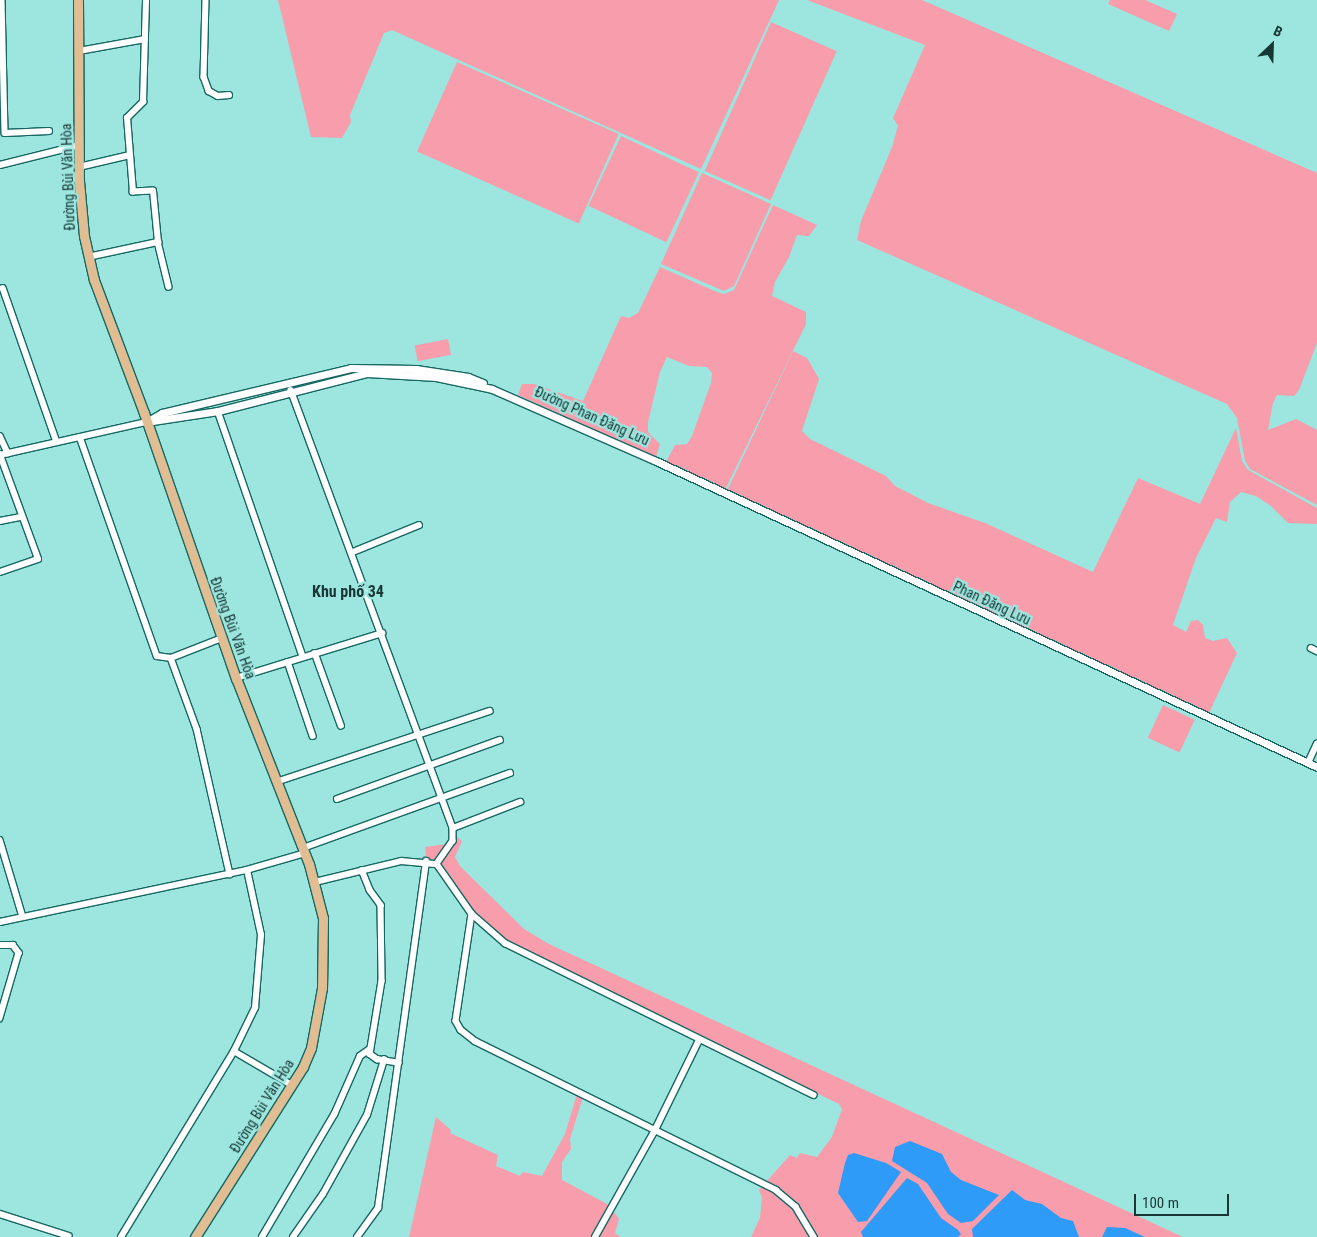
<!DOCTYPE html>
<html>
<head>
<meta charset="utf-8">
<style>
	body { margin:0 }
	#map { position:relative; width:1317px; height:1237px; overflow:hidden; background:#9ce6df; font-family:"Roboto Condensed",sans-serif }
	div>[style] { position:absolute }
	.green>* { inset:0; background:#f79dac; transform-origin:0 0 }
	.water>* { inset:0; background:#2d9bf7 }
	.roads { filter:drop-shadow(1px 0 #166762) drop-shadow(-1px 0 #166762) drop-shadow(0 1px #166762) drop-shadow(0 -1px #166762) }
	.minor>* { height:5.5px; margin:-2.75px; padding:0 2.75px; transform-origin:2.75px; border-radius:2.75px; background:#fff }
	.tertiary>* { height:7px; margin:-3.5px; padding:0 3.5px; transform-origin:3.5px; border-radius:3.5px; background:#fff }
	.primary>* { height:9px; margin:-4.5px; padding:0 4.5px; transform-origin:4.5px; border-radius:4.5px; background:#e0bd92 }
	span { translate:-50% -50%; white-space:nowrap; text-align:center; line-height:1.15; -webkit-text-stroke:4.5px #9ce6df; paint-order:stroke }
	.street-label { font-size:14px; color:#193735 }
	.quarter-label { font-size:16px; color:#193735; font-weight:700 }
	.north { position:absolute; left:1247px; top:20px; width:50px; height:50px; -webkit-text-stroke:4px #9ce6df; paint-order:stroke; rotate:24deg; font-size:14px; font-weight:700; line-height:20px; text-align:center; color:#193735 }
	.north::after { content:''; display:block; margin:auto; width:18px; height:22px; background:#193735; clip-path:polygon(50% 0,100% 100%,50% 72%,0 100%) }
	.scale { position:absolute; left:1134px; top:1194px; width:95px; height:22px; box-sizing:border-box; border:2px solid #193735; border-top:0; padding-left:6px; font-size:15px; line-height:18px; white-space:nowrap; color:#193735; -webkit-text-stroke:4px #9ce6df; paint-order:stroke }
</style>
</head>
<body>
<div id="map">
	<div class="green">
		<div style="clip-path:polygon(278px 0,779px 0,701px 169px,392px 30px,384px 33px,350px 115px,351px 122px,342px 138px,311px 137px)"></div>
		<div style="clip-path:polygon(807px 0,922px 0,1317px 173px,1317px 343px,1299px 390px,1294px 396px,1277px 395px,1273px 403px,1268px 430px,1296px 419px,1317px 430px,1317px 505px,1250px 469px,1245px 461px,1237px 418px,1227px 404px,857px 240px,861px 221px,892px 147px,898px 126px,893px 118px,925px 45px)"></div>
		<div style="clip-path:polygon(1110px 0,1145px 0,1177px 14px,1169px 31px,1108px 4px)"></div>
		<div style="left:771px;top:22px;width:72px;height:163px;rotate:24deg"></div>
		<div style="left:457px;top:62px;width:177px;height:98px;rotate:24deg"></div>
		<div style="left:621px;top:136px;width:86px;height:77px;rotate:25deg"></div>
		<div style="clip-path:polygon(702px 173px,771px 204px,734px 286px,724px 291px,661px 264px)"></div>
		<div style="clip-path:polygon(773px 205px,817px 225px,809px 236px,797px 235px,789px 257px,775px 282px,772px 296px,806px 312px,806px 324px,725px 490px,666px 462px,675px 445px,687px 444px,692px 436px,711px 383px,712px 373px,707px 367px,689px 366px,667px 357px,660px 372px,648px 422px,648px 432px,660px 444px,656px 457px,518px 395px,522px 384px,534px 384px,583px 401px,621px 316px,629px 318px,638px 313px,660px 267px,717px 292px,724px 294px,734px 290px)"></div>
		<div style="left:448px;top:339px;width:16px;height:34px;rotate:79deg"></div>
		<div style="clip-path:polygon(793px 351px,807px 358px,819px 379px,802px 431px,810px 439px,886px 476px,895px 486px,928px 503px,985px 523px,1093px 572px,1138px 478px,1200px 504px,1236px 428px,1242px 461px,1248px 470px,1317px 508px,1317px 524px,1288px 523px,1271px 506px,1256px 496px,1241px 492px,1230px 502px,1227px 522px,1216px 518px,1196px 558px,1173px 625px,1186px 632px,1191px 621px,1198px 620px,1203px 625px,1205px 638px,1213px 641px,1227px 638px,1237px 653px,1209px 713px,727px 491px)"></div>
		<div style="left:1163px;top:705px;width:35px;height:36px;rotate:25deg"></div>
		<div style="clip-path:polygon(456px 836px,462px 841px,455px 857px,460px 866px,524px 929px,549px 944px,1183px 1237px,751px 1237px,760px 1218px,762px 1197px,759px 1190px,790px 1155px,797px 1158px,800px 1153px,817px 1157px,832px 1137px,842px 1109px,839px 1104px,505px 941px,474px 913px,447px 871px,440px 863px,426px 859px,425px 847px,454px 843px)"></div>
		<div style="clip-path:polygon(577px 1094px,583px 1097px,570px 1139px,571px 1149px,562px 1162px,562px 1180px,609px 1205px,619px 1219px,615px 1233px,620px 1237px,409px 1237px,436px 1117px,451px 1130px,450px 1133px,498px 1155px,496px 1166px,520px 1176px,523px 1172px,542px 1176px,565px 1134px)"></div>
	</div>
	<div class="water">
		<div style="clip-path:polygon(910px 1141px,942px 1154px,951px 1172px,961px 1180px,999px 1195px,973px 1221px,961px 1223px,948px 1214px,927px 1183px,892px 1161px,895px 1147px)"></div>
		<div style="clip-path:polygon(854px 1153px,886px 1163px,901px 1172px,867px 1221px,858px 1222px,838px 1193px,845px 1163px,848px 1155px)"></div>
		<div style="clip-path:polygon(907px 1178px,918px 1184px,941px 1218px,958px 1230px,961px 1234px,958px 1237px,863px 1237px,861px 1232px)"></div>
		<div style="clip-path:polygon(1012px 1190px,1025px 1200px,1042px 1204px,1061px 1218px,1073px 1221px,1079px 1237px,973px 1237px,972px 1229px)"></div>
		<div style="clip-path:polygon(1107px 1227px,1125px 1228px,1145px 1237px,1102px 1237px)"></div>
	</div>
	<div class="roads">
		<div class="minor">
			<div style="left:2px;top:0;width:133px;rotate:88.7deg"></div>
			<div style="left:5px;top:133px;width:44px;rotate:-2.6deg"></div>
			<div style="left:206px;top:0;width:77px;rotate:91.5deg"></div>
			<div style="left:204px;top:77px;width:15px;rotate:70deg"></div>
			<div style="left:209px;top:91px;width:10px;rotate:29deg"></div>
			<div style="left:218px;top:96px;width:11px;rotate:-5deg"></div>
			<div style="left:79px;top:51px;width:67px;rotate:-10.3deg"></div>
			<div style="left:0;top:165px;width:82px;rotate:-14deg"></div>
			<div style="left:79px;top:167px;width:52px;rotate:-13.2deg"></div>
			<div style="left:158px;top:242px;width:46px;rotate:76.3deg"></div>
			<div style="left:88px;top:257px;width:72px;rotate:-12.1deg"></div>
			<div style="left:158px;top:242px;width:51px;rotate:-95.6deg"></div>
			<div style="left:153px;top:191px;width:20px;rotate:177deg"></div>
			<div style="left:133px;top:192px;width:74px;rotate:-94.6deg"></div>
			<div style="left:127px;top:118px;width:23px;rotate:-45deg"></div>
			<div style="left:143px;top:102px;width:102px;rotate:-88.3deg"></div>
			<div style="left:3px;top:288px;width:163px;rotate:70.7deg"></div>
			<div style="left:291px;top:390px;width:467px;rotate:69.7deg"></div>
			<div style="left:453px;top:828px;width:13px;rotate:90deg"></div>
			<div style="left:453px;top:841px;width:28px;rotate:125deg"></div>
			<div style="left:218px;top:411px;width:260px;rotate:70.9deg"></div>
			<div style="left:0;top:436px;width:19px;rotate:65deg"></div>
			<div style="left:80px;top:437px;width:232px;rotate:70.6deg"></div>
			<div style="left:157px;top:656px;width:14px;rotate:8deg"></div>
			<div style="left:171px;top:658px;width:55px;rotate:-21.4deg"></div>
			<div style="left:0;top:455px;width:150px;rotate:-12.7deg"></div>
			<div style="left:0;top:521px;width:21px;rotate:-11deg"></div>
			<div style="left:353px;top:552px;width:71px;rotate:-22.2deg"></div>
			<div style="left:0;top:572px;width:40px;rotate:-18.9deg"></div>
			<div style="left:38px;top:559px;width:111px;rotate:-110.1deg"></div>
			<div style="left:1311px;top:648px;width:7px;rotate:27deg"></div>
			<div style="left:315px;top:653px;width:77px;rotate:70.1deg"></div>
			<div style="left:171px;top:658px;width:76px;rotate:69.9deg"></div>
			<div style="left:197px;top:729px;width:149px;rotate:77.2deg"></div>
			<div style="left:288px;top:662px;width:78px;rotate:71.3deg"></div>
			<div style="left:236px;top:678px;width:153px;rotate:-17.1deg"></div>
			<div style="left:1308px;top:763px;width:21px;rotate:-65deg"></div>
			<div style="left:276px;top:782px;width:225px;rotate:-18.4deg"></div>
			<div style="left:337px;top:799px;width:173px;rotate:-19.9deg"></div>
			<div style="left:453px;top:828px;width:72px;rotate:-21.2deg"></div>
			<div style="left:0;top:840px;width:80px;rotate:73.4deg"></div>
			<div style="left:303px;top:848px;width:220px;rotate:-19.9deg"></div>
			<div style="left:362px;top:870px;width:22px;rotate:68deg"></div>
			<div style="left:370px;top:890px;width:19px;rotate:54deg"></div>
			<div style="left:381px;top:905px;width:76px;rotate:89.2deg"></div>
			<div style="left:382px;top:981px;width:74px;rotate:99.3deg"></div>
			<div style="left:370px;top:1054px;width:9px;rotate:36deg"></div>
			<div style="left:377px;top:1059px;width:22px;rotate:10deg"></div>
			<div style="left:315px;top:882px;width:89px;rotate:-13.7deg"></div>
			<div style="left:401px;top:861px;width:36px;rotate:5deg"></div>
			<div style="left:437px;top:864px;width:61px;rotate:55deg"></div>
			<div style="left:472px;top:914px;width:44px;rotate:41.3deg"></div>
			<div style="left:505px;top:943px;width:344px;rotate:26.2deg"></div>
			<div style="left:472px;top:914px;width:108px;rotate:98.5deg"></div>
			<div style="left:456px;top:1021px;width:10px;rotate:61deg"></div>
			<div style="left:461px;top:1030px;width:18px;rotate:38deg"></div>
			<div style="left:475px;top:1041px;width:336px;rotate:26.3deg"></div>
			<div style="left:776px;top:1190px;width:26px;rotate:40deg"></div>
			<div style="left:796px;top:1207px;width:35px;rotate:59deg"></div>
			<div style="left:0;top:922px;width:252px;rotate:-11.9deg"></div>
			<div style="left:247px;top:870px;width:60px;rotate:-16.3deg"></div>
			<div style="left:0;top:945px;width:13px"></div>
			<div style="left:13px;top:945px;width:10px;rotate:53deg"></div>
			<div style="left:19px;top:953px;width:68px;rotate:106.3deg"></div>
			<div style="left:234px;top:1051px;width:67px;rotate:30.4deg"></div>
			<div style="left:0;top:1214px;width:72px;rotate:17.7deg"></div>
			<div style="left:121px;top:1237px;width:218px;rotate:-58.7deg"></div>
			<div style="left:234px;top:1051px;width:48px;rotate:-64deg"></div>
			<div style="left:255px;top:1008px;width:73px;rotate:-85.3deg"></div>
			<div style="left:261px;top:935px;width:66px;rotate:-102.2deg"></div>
			<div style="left:262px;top:1237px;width:142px;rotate:-59.5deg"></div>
			<div style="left:334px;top:1115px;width:64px;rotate:-66.2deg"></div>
			<div style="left:360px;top:1056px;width:12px;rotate:-35deg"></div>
			<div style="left:293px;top:1237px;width:52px;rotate:-55.1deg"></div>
			<div style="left:323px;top:1194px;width:90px;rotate:-60.9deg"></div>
			<div style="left:367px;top:1115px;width:58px;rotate:-72.8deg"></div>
			<div style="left:357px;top:1237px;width:36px;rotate:-54deg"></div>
			<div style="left:378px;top:1208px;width:350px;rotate:-82.1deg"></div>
			<div style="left:595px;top:1237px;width:123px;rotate:-60.7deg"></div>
			<div style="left:655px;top:1130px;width:100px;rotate:-63.9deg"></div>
		</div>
		<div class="tertiary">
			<div style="left:148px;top:421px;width:16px;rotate:-30deg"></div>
			<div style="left:162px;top:413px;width:194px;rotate:-13.4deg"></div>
			<div style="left:351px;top:368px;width:65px;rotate:0.9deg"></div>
			<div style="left:416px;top:369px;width:53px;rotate:8.7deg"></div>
			<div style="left:468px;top:377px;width:16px;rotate:22deg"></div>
			<div style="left:146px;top:422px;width:73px;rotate:-8.7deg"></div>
			<div style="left:218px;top:411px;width:154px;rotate:-14.3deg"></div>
			<div style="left:367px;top:373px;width:69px;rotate:3.3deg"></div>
			<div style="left:436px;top:377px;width:57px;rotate:12.1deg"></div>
			<div style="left:492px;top:389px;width:179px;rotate:23.7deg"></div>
			<div style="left:656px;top:461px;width:728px;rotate:24.84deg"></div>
		</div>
		<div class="primary">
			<div style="left:78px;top:0;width:181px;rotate:89.7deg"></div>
			<div style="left:79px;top:181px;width:55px;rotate:84.8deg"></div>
			<div style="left:84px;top:236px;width:45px;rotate:77.2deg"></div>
			<div style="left:94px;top:280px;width:142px;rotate:69.4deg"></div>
			<div style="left:144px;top:413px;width:281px;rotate:70.9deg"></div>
			<div style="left:236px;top:678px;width:200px;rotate:68.6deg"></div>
			<div style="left:309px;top:864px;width:56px;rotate:75.5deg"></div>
			<div style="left:323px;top:918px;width:70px;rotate:90.8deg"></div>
			<div style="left:322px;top:988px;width:61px;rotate:100.4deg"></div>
			<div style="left:311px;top:1048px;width:21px;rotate:113deg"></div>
			<div style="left:303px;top:1067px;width:201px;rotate:122.4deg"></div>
		</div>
	</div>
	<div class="street-label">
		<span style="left:68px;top:177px;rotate:-92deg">Đường Bùi Văn Hòa</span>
		<span style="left:592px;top:416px;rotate:24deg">Đường Phan Đăng Lưu</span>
		<span style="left:992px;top:603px;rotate:25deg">Phan Đăng Lưu</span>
		<span style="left:233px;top:628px;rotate:70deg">Đường Bùi Văn Hòa</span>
		<span style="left:262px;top:1106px;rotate:-58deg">Đường Bùi Văn Hòa</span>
	</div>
	<div class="quarter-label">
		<span style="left:348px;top:592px">Khu phố 34</span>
	</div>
	<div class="north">B</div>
	<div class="scale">100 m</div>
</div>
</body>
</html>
